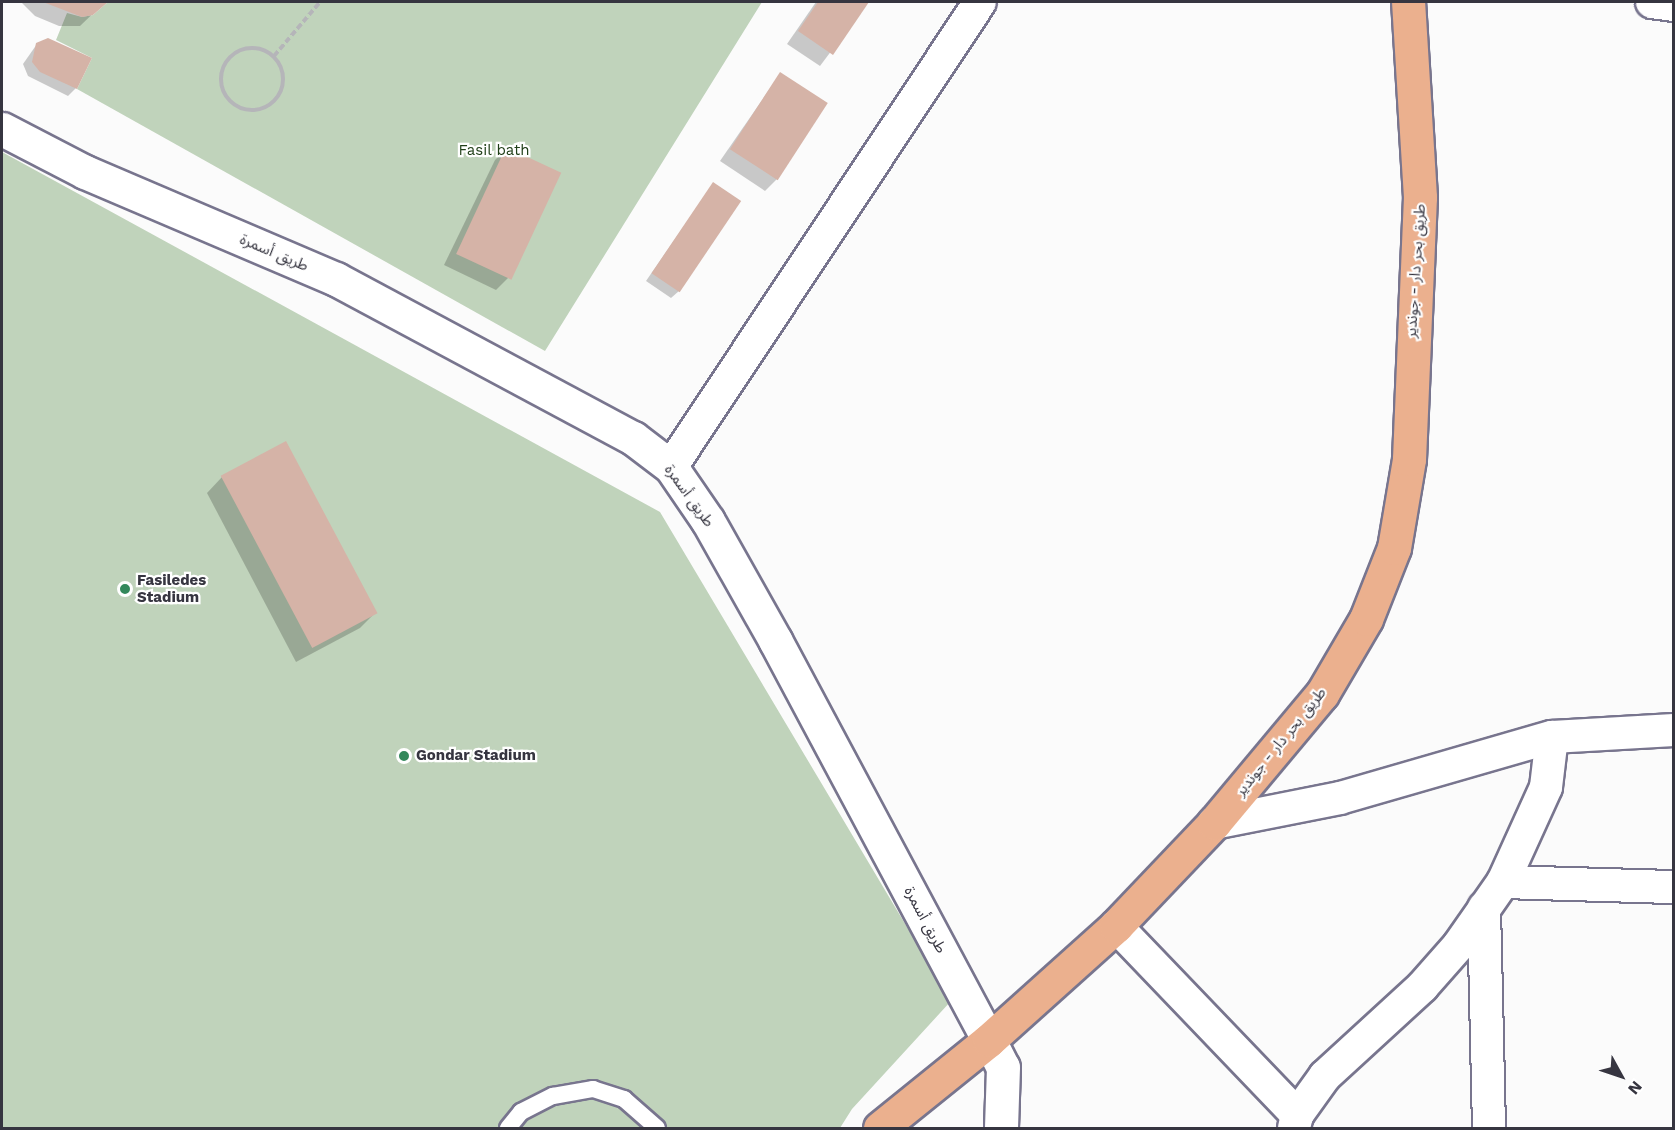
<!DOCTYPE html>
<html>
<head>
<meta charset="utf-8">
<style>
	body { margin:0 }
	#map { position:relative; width:1675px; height:1130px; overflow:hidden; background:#fbfbfb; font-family:"Work Sans","Noto Sans Arabic",sans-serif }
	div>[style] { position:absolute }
	.green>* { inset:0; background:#c0d3bb }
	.shadow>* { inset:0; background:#0003 }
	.building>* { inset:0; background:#d5b3a7; transform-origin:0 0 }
	.path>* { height:4px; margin-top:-2px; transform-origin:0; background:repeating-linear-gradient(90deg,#b5b5b9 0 6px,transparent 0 9px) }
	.path>.ring { margin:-2px; padding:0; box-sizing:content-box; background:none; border:4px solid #b5b5b9; border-radius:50% }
	.roads { filter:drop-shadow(2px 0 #78758e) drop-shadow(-2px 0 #78758e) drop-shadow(0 2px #78758e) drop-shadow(0 -2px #78758e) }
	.service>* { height:16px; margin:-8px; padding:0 8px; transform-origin:8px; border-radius:8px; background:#fff }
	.minor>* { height:32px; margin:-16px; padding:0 16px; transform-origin:16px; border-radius:16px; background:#fff }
	.tertiary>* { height:33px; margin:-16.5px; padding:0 16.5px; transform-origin:16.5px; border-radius:16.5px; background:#fff }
	.trunk>* { height:33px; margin:-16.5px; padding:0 16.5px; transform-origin:16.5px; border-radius:16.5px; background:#ebb08e }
	.dots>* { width:16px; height:16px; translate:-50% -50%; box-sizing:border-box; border:3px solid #fff; border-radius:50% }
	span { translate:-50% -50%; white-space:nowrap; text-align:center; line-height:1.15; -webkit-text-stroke:4.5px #fff; paint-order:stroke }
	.park-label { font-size:15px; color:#203f18 }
	.street-label { font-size:15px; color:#363540 }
	.poi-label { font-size:15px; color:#363540; font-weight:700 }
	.left { translate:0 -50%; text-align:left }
	.frame { position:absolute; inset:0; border:3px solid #363540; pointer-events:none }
	.north { position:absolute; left:1591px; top:1046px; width:60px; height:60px; -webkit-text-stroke:4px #fff; paint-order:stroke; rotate:130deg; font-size:16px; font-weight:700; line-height:24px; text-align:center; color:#363540 }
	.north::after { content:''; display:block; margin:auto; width:21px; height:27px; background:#363540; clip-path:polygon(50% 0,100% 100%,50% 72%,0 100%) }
</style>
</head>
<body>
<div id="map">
	<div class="green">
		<div style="clip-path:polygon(108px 2px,762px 2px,545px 351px,77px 89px,92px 58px,56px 40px,67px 13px,82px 17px,93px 15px)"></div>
		<div style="clip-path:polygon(2px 152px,660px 512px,951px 1001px,852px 1109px,840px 1128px,2px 1128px)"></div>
	</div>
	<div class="shadow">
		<div style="clip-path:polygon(21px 2px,105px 2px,80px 26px,59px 26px,35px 16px)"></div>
		<div style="clip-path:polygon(816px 2px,868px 2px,820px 66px,787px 44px)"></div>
		<div style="clip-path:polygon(37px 44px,76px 88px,68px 96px,28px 76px,23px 64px)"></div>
		<div style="clip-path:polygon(780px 74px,777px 179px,765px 191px,720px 161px)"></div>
		<div style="clip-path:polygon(507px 149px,508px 278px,496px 290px,444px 265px,495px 160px)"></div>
		<div style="clip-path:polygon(713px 184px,679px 291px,671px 298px,646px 281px)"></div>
		<div style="clip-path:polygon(222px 477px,375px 613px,360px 628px,296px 662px,207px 493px)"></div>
	</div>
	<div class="building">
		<div style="clip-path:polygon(43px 2px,108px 2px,93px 15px,82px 17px)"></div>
		<div style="clip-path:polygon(818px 2px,869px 2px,833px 55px,798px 31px)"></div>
		<div style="clip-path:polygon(48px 38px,92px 58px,77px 89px,40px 72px,32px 62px,36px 43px)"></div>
		<div style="left:780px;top:72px;width:57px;height:92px;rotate:33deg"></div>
		<div style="left:506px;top:147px;width:61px;height:118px;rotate:25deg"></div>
		<div style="left:713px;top:182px;width:34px;height:110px;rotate:34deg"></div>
		<div style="left:286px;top:441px;width:195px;height:74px;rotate:62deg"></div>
	</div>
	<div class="path">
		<div class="ring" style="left:221px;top:48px;width:58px;height:58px"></div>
		<div style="left:274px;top:56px;width:71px;rotate:-49.6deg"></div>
	</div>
	<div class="roads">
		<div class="service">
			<div style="left:508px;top:1128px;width:21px;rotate:-51deg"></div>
			<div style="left:521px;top:1112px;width:36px;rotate:-27deg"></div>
			<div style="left:553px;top:1096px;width:41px;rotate:-9.9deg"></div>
			<div style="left:593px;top:1089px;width:33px;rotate:18deg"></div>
			<div style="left:624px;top:1099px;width:44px;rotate:41.3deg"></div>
		</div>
		<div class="minor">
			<div style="left:1652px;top:2px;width:22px;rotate:8deg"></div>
			<div style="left:671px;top:467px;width:558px;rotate:-56.4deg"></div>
			<div style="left:1214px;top:823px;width:128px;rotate:-11.2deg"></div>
			<div style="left:1340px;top:798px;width:221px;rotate:-16.1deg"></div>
			<div style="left:1552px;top:737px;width:122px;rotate:-3.3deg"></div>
			<div style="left:1503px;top:882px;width:171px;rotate:1.7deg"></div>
			<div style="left:1484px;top:908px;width:220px;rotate:88.7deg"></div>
			<div style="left:1116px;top:926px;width:262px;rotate:46.2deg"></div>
			<div style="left:1294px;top:1128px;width:13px;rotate:-77deg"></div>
			<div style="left:1297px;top:1115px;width:48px;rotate:-54.3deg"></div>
			<div style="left:1325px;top:1076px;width:132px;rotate:-42.5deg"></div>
			<div style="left:1422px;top:987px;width:56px;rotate:-48.6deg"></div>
			<div style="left:1459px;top:945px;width:77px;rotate:-55.1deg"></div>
			<div style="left:1503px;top:882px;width:104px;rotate:-65.6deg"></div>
			<div style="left:1546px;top:787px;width:50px;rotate:-83.2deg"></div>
		</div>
		<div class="tertiary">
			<div style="left:2px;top:129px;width:93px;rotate:27.4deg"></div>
			<div style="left:85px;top:172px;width:273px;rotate:23.1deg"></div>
			<div style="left:336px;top:279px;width:337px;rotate:28.2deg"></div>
			<div style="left:633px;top:438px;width:48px;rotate:37.3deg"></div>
			<div style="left:671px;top:467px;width:65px;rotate:55.6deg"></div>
			<div style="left:708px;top:521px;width:137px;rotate:60.6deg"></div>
			<div style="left:775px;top:640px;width:454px;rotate:61.9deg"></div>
			<div style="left:989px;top:1040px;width:30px;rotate:63deg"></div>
			<div style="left:1003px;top:1067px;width:61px;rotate:91.9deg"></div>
		</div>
		<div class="trunk">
			<div style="left:880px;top:1128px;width:140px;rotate:-38.9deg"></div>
			<div style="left:989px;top:1040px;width:171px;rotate:-41.9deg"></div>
			<div style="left:1116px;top:926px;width:142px;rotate:-46.4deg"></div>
			<div style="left:1214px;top:823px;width:168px;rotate:-50.1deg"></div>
			<div style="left:1322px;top:694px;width:87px;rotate:-59.6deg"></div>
			<div style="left:1366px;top:619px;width:76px;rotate:-68.5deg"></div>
			<div style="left:1394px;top:548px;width:90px;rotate:-80.4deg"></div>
			<div style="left:1409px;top:459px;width:262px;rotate:-87.6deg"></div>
			<div style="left:1420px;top:197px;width:195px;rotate:-93.5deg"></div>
		</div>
	</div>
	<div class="dots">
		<div style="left:125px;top:589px;background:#33885b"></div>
		<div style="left:404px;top:756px;background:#33885b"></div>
	</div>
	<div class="park-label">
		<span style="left:494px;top:151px">Fasil bath</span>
	</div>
	<div class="street-label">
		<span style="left:274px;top:253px;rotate:23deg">طريق أسمرة</span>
		<span style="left:1416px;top:271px;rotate:-86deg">طريق بحر دار - جوندير</span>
		<span style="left:689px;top:496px;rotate:54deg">طريق أسمرة</span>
		<span style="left:1281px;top:742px;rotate:-51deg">طريق بحر دار - جوندير</span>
		<span style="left:925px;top:920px;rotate:62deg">طريق أسمرة</span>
	</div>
	<div class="poi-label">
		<span class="left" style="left:137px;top:589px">Fasiledes<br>Stadium</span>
		<span class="left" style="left:416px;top:756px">Gondar Stadium</span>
	</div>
	<div class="frame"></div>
	<div class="north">N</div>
</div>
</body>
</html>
